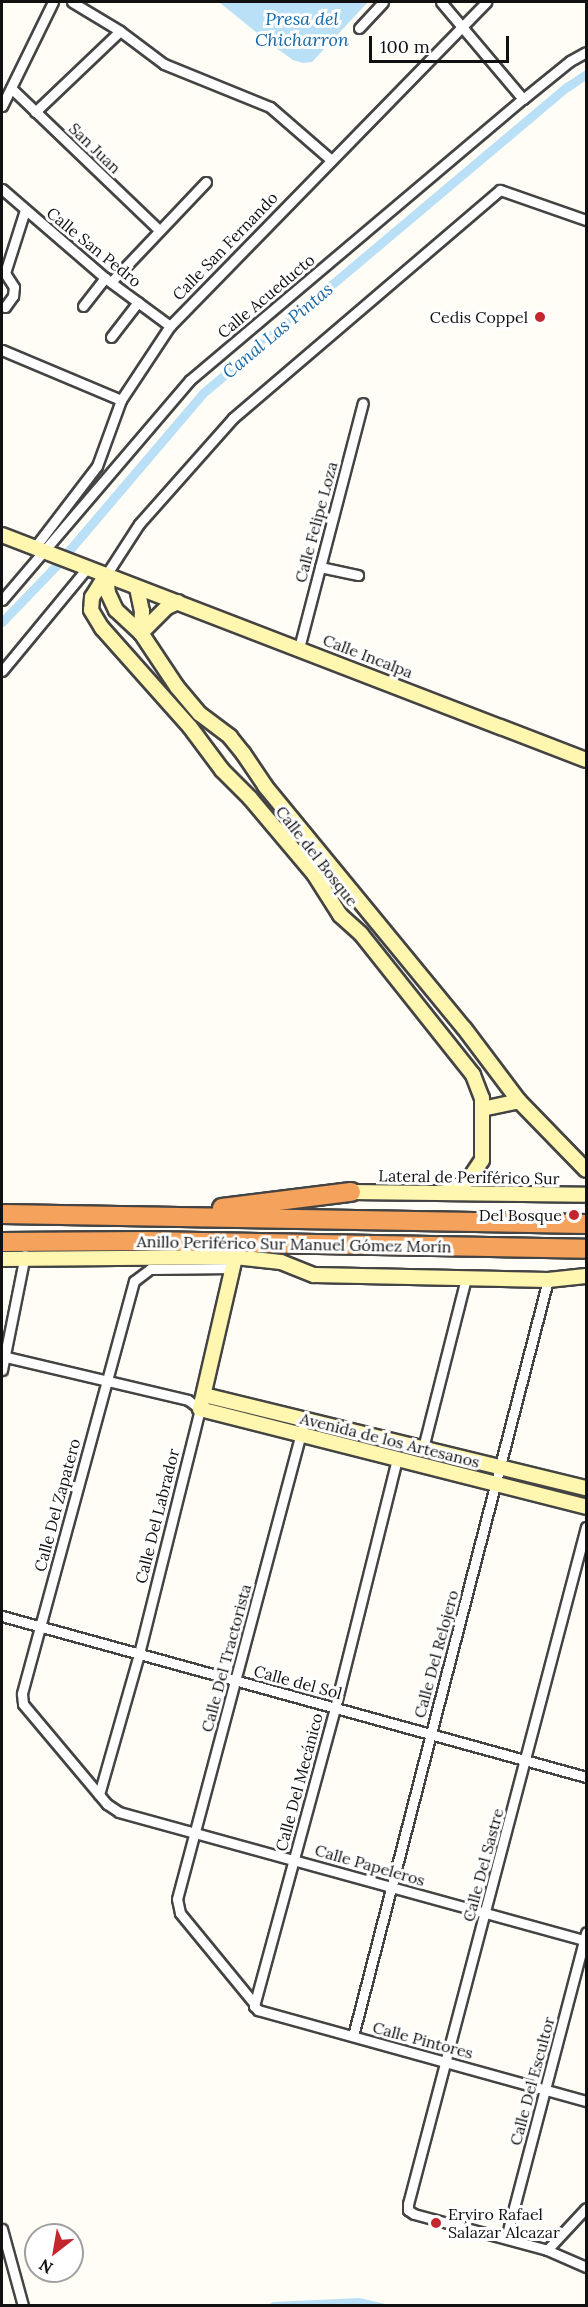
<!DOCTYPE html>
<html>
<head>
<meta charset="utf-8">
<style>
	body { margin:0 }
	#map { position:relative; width:588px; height:2307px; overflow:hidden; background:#fffdf5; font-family:Lora,serif }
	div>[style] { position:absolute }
	.water>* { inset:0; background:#b9e0f7 }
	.canal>* { height:9px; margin:-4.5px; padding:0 4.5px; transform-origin:4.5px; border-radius:4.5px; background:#b9e0f7 }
	.roads { filter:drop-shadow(2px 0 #444) drop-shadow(-2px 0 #444) drop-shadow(0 2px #444) drop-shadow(0 -2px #444) }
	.street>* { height:9px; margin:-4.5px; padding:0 4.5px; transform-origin:4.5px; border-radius:4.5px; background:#fff }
	.secondary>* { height:14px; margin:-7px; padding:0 7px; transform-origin:7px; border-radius:7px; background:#fff6b0 }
	.highway>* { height:18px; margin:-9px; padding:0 9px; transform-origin:9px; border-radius:9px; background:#f5a25d }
	.dots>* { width:16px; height:16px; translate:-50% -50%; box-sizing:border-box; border:3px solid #fff; border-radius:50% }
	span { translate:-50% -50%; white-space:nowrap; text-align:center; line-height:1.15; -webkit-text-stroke:6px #fff; paint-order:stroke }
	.street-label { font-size:16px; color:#111 }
	.poi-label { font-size:16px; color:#111 }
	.right { translate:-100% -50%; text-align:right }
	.left { translate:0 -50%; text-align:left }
	.water-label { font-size:18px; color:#1768a6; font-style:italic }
	.frame { position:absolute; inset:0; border:3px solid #111; pointer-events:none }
	.north { position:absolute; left:24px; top:2223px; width:60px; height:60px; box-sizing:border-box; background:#fff; border:2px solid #a0a0a0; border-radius:50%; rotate:211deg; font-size:16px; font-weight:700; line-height:24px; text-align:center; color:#111 }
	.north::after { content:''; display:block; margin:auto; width:21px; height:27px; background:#c4262e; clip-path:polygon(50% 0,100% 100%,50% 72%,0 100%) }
	.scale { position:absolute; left:369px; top:36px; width:140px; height:27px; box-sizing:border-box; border:3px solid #111; border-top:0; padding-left:8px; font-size:18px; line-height:21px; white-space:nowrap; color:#111; -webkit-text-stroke:4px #fff; paint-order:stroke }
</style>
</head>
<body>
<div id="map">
	<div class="water">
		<div style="clip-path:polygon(219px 2px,368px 2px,312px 62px,303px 63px,293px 60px,272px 45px)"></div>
		<div style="clip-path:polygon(360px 2298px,389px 2305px,268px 2305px,273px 2302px)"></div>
	</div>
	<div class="canal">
		<div style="left:2px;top:622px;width:76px;rotate:-46.1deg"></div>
		<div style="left:55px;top:567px;width:228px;rotate:-49.6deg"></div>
		<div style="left:203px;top:393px;width:476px;rotate:-40.1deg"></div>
		<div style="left:567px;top:87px;width:23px;rotate:-34deg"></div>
	</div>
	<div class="roads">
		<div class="street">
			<div style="left:72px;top:2px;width:56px;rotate:31.1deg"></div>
			<div style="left:120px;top:31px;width:55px;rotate:36.9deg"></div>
			<div style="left:164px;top:64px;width:114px;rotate:22.1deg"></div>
			<div style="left:270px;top:107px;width:79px;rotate:40.9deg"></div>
			<div style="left:441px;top:2px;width:127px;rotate:49.8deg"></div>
			<div style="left:359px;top:28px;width:35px;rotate:-47deg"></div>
			<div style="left:11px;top:88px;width:205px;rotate:43.8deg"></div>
			<div style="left:2px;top:106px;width:116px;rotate:-63.9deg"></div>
			<div style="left:35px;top:112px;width:117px;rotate:-43.6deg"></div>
			<div style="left:2px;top:189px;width:136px;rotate:40.8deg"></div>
			<div style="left:105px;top:278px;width:81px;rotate:36.4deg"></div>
			<div style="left:111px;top:282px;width:138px;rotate:-46.5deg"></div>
			<div style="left:83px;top:306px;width:36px;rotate:-52deg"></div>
			<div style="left:5px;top:307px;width:14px;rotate:-54deg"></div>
			<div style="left:13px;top:296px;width:9px;rotate:-84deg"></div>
			<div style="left:14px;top:287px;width:17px;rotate:-123deg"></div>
			<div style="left:5px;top:273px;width:66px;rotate:-72.4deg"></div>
			<div style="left:111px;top:337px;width:44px;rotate:-52.4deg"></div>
			<div style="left:2px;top:350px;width:129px;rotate:22.8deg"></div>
			<div style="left:35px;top:547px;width:102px;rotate:-52.6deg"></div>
			<div style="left:97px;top:466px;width:70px;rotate:-70deg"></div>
			<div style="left:121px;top:400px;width:89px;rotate:-56.5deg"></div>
			<div style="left:170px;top:326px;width:453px;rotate:-45.7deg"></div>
			<div style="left:320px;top:567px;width:39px;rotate:12deg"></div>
			<div style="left:106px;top:575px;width:61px;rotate:-57.1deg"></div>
			<div style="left:139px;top:524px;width:142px;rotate:-48.4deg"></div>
			<div style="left:233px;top:418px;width:351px;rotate:-40.5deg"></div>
			<div style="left:500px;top:190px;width:91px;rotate:19.2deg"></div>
			<div style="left:2px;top:600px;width:289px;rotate:-49.5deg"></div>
			<div style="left:190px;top:380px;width:436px;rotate:-40.2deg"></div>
			<div style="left:523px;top:99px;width:60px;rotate:-39deg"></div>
			<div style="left:570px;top:61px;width:18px;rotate:-29deg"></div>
			<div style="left:299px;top:648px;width:253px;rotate:-75.4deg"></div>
			<div style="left:2px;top:671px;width:135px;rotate:-50.4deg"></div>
			<div style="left:233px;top:1268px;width:83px;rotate:179.3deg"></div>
			<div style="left:150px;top:1269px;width:20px;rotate:143deg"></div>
			<div style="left:134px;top:1281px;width:428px;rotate:105.2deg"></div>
			<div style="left:22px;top:1694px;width:10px;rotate:84deg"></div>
			<div style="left:23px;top:1704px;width:131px;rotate:50deg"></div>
			<div style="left:107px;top:1804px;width:14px;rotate:34deg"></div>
			<div style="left:119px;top:1812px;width:484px;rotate:15.4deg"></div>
			<div style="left:2px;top:1356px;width:191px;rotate:13.3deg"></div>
			<div style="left:188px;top:1400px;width:15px;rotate:37deg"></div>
			<div style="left:200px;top:1409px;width:252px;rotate:104deg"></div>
			<div style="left:139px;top:1654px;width:146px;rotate:105.9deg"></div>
			<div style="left:2px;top:1370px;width:117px;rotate:-78.7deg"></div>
			<div style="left:423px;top:1448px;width:175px;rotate:-75.8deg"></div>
			<div style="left:397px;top:1459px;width:257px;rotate:104deg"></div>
			<div style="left:335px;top:1708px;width:309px;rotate:105.2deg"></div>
			<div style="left:254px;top:2006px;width:6px;rotate:45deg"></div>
			<div style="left:258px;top:2010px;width:340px;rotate:15.5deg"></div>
			<div style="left:586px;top:1527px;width:700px;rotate:104.73deg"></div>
			<div style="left:408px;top:2204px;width:6px;rotate:90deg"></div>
			<div style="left:408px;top:2210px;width:7px;rotate:34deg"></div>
			<div style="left:414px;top:2214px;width:138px;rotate:15.1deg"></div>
			<div style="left:547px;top:2250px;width:43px;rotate:23.6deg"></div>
			<div style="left:2px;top:1616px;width:606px;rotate:15.41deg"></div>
			<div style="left:253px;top:2002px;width:115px;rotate:-129.4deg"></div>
			<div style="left:180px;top:1913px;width:14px;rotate:-102deg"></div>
			<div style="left:177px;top:1899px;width:498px;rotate:-75.1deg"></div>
			<div style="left:353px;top:2036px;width:781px;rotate:-75.54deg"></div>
			<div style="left:2px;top:2229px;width:80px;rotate:74.7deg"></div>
			<div style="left:506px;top:2238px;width:316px;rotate:-75.3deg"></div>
			<div style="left:547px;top:2250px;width:57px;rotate:-47.1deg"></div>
		</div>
		<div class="secondary">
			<div style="left:2px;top:535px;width:626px;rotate:21.07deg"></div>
			<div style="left:106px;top:575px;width:26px;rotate:122deg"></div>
			<div style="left:92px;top:597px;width:13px;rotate:94deg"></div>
			<div style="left:91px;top:610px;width:21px;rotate:59deg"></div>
			<div style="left:102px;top:628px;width:132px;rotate:48.4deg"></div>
			<div style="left:190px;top:727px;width:54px;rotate:53.3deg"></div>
			<div style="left:222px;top:770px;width:40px;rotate:45deg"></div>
			<div style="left:250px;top:798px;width:99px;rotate:49.9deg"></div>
			<div style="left:314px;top:874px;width:49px;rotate:57.6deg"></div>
			<div style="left:340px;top:915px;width:28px;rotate:42deg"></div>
			<div style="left:361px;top:934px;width:180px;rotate:51.5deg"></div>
			<div style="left:473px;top:1075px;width:25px;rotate:69deg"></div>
			<div style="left:482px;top:1098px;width:62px;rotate:90deg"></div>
			<div style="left:482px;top:1160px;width:23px;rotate:124deg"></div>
			<div style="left:469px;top:1179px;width:11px;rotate:139deg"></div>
			<div style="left:461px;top:1186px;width:19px;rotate:159deg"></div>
			<div style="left:106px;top:575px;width:18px;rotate:84deg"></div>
			<div style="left:108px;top:593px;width:19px;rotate:65deg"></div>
			<div style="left:116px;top:610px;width:34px;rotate:43deg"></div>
			<div style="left:137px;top:588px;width:24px;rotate:78deg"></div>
			<div style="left:142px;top:611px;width:22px;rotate:93deg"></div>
			<div style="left:141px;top:633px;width:65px;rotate:56.3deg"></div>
			<div style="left:177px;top:687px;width:35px;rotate:50deg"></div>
			<div style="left:200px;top:714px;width:38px;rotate:37deg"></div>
			<div style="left:230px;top:737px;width:21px;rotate:51deg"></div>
			<div style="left:243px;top:753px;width:40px;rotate:56deg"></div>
			<div style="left:265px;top:786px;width:313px;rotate:50.6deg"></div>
			<div style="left:464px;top:1028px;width:91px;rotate:53deg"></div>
			<div style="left:519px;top:1101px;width:96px;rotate:45.8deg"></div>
			<div style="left:141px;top:633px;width:37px;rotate:-45deg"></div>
			<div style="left:167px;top:607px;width:12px;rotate:-24deg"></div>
			<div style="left:482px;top:1109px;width:38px;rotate:-12deg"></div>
			<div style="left:351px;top:1192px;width:235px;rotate:0.7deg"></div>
			<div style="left:237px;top:1249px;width:164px;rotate:103deg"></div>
			<div style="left:200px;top:1409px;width:398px;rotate:14.2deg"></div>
			<div style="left:2px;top:1259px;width:233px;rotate:-0.5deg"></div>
			<div style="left:235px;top:1257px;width:46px;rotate:6.2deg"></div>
			<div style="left:281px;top:1262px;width:35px;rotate:22deg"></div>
			<div style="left:314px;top:1275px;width:234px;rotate:1.2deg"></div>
			<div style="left:548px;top:1280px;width:38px;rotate:-6deg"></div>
			<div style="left:204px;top:1395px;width:393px;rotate:13.7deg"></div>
		</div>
		<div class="highway">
			<div style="left:222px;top:1208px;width:130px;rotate:-7.1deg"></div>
			<div style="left:2px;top:1214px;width:584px;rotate:0.98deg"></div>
			<div style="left:2px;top:1242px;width:143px;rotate:-0.4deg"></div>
			<div style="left:145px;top:1241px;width:441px;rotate:1deg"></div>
		</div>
	</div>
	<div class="dots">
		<div style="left:540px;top:317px;background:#c4262e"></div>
		<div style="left:574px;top:1215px;background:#c4262e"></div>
		<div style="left:436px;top:2223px;background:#c4262e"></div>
	</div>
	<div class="street-label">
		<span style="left:95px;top:148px;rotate:44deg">San Juan</span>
		<span style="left:225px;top:246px;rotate:-46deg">Calle San Fernando</span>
		<span style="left:94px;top:247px;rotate:39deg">Calle San Pedro</span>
		<span style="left:266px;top:296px;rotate:-40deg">Calle Acueducto</span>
		<span style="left:316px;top:522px;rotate:-75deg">Calle Felipe Loza</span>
		<span style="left:368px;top:656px;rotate:21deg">Calle Incalpa</span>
		<span style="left:317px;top:856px;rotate:52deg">Calle del Bosque</span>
		<span style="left:469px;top:1177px;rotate:1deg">Lateral de Periférico Sur</span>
		<span style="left:294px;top:1244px;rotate:1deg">Anillo Periférico Sur Manuel Gómez Morín</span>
		<span style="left:390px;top:1440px;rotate:14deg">Avenida de los Artesanos</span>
		<span style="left:57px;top:1505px;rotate:-75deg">Calle Del Zapatero</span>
		<span style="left:157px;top:1516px;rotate:-76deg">Calle Del Labrador</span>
		<span style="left:436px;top:1654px;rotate:-75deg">Calle Del Relojero</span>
		<span style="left:226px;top:1658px;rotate:-75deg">Calle Del Tractorista</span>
		<span style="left:298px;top:1682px;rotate:15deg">Calle del Sol</span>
		<span style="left:299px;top:1782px;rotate:-75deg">Calle Del Mecánico</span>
		<span style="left:370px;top:1865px;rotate:16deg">Calle Papeleros</span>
		<span style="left:483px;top:1865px;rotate:-75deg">Calle Del Sastre</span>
		<span style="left:423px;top:2040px;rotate:15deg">Calle Pintores</span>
		<span style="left:532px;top:2081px;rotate:-75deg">Calle Del Escultor</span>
	</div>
	<div class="poi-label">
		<span class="right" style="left:528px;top:317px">Cedis Coppel</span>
		<span class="right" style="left:562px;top:1215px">Del Bosque</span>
		<span class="left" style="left:448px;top:2223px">Erviro Rafael<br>Salazar Alcazar</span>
	</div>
	<div class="water-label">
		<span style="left:302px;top:30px">Presa del<br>Chicharron</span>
		<span style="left:278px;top:331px;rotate:-40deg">Canal Las Pintas</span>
	</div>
	<div class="frame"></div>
	<div class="north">N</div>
	<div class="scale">100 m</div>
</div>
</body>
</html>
